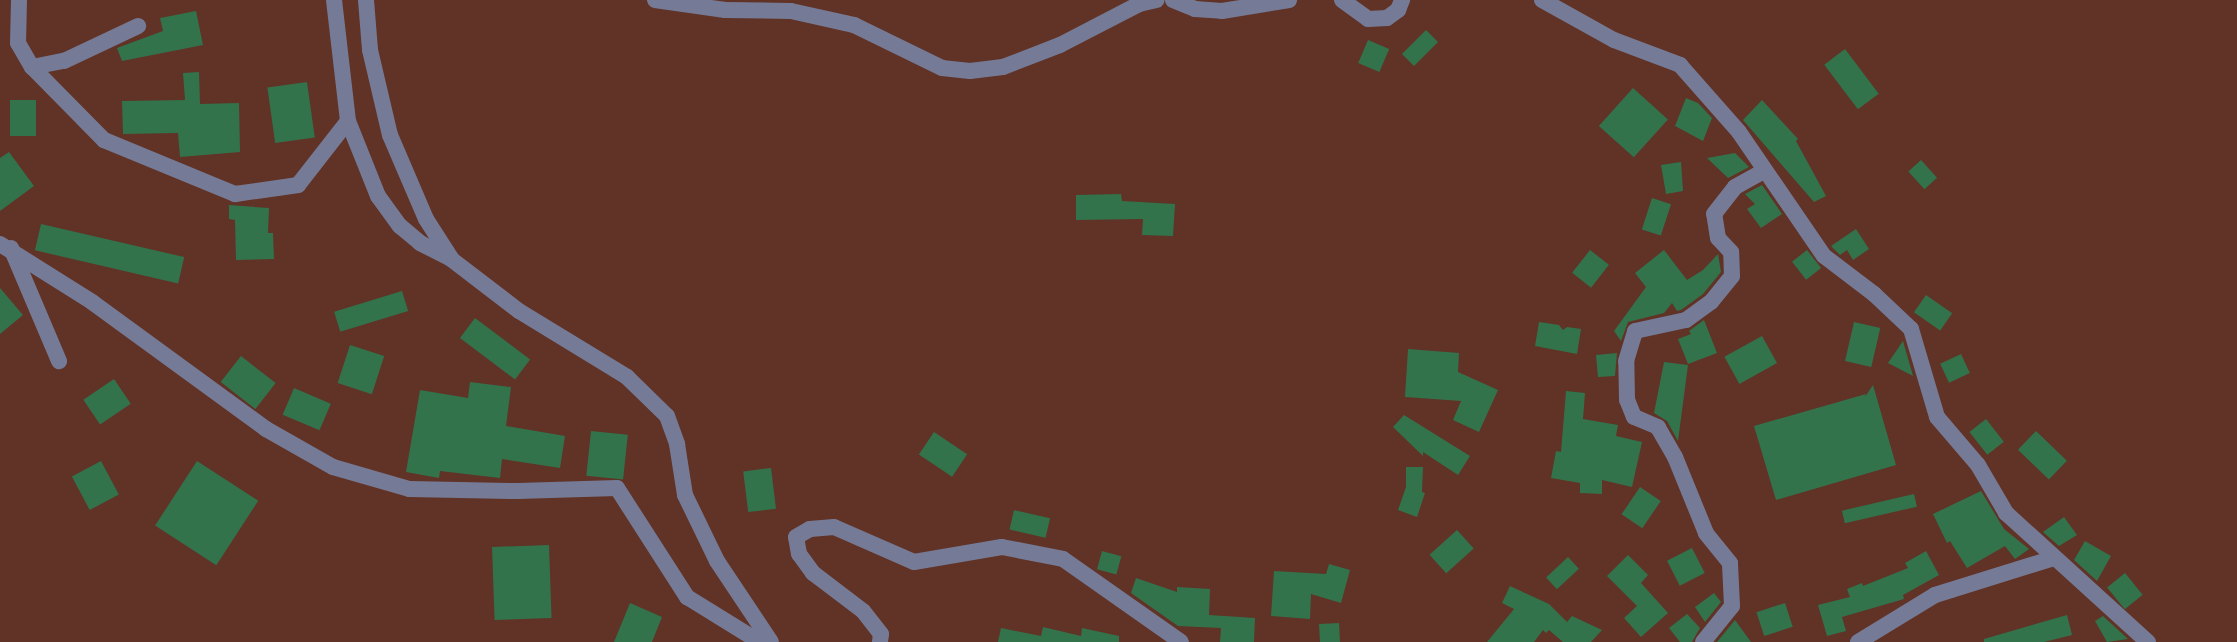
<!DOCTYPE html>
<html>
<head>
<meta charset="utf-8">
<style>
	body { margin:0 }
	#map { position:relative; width:2237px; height:642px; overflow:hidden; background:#613226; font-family:"Varela Round",sans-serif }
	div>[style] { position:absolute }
	.building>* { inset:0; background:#32734c; transform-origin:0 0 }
	.minor>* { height:16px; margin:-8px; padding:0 8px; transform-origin:8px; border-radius:8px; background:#757b96 }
	.tertiary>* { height:16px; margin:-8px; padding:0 8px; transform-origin:8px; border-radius:8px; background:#757b96 }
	span { translate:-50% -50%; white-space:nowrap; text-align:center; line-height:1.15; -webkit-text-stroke:6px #37211c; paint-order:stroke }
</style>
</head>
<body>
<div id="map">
	<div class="building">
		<div style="clip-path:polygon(196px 11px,203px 45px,122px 61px,117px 48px,163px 31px,160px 18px)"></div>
		<div style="left:1426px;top:30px;width:17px;height:34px;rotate:45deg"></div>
		<div style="left:1368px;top:40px;width:23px;height:25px;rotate:23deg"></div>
		<div style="left:1845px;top:49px;width:56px;height:26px;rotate:53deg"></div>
		<div style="clip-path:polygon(199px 72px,200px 104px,239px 103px,240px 152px,180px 157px,178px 133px,123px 134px,122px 101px,185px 100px,183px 73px)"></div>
		<div style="left:307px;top:82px;width:56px;height:40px;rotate:82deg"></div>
		<div style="left:1633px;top:88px;width:47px;height:51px;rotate:42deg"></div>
		<div style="clip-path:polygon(1686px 98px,1698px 103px,1712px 118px,1703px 141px,1675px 126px)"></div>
		<div style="left:10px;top:100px;width:26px;height:36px"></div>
		<div style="clip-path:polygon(1762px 100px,1798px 139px,1796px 141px,1826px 196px,1814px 202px,1743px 120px)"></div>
		<div style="clip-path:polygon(9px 152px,34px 186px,0 211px,0 158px)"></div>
		<div style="clip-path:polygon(1735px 153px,1749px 167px,1728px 178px,1707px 158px)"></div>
		<div style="left:1921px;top:160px;width:24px;height:17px;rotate:48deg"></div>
		<div style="clip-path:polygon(1681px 162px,1683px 191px,1666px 194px,1661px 165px)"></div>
		<div style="clip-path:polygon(1762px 185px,1782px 214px,1761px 228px,1747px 209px,1755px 204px,1745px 194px)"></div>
		<div style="clip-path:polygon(1121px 194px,1122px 201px,1175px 204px,1173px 236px,1142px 235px,1143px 219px,1076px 220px,1076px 195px)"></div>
		<div style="left:1652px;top:198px;width:20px;height:33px;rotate:18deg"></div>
		<div style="clip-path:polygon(229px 205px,269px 208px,268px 233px,273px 233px,274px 259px,236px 260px,235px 220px,229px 219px)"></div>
		<div style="left:41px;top:224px;width:147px;height:27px;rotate:13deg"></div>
		<div style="clip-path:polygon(1856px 229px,1869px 249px,1853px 260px,1847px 250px,1840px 255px,1831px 246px)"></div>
		<div style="left:1590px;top:250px;width:24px;height:29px;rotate:38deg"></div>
		<div style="clip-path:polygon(1664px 250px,1687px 280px,1703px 270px,1718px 254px,1721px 272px,1703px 294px,1681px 310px,1677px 311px,1672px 303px,1664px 313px,1628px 322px,1621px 341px,1614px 331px,1646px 287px,1635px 273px)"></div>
		<div style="left:1807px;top:250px;width:23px;height:19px;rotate:52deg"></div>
		<div style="clip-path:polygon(0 288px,23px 315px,0 334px)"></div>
		<div style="left:402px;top:291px;width:21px;height:71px;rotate:73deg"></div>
		<div style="left:1926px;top:295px;width:32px;height:21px;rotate:35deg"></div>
		<div style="left:475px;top:318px;width:69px;height:25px;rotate:37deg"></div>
		<div style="clip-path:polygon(1704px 320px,1717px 353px,1688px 364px,1678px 339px,1691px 334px,1689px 331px)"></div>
		<div style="clip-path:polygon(1539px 322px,1559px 325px,1563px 330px,1567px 327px,1581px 329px,1577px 354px,1535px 346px)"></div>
		<div style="left:1854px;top:322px;width:27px;height:40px;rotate:13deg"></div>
		<div style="left:1762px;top:336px;width:31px;height:43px;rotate:61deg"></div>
		<div style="clip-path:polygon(1903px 341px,1913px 376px,1888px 363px)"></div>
		<div style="left:350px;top:345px;width:36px;height:40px;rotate:18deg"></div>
		<div style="clip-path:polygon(1408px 349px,1459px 353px,1458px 372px,1498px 390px,1479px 432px,1453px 420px,1461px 401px,1405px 397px)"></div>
		<div style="clip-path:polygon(1617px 353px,1615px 376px,1598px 377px,1596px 355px)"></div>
		<div style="left:1961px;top:354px;width:21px;height:23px;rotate:65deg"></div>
		<div style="left:241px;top:356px;width:44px;height:33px;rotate:38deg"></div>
		<div style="clip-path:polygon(1664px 362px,1688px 365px,1678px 441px,1667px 421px,1654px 413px)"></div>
		<div style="left:114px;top:379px;width:30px;height:37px;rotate:56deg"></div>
		<div style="clip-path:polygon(470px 382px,511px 387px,506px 426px,565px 436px,560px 468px,502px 459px,500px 478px,440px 471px,439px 478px,406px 472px,420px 390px,468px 398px)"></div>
		<div style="clip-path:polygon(1873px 385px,1896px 465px,1776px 500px,1754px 426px,1866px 394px,1865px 397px)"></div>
		<div style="left:294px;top:388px;width:40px;height:29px;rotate:23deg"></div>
		<div style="clip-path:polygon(1566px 391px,1585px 393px,1583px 419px,1618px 425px,1616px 436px,1642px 442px,1632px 487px,1602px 480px,1602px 494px,1580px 493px,1580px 483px,1551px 478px,1556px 451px,1561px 452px)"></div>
		<div style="clip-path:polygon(1404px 415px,1470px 456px,1458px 475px,1423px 452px,1423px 456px,1393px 427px)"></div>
		<div style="left:1986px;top:419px;width:29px;height:21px;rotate:52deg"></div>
		<div style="left:591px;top:431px;width:37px;height:45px;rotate:6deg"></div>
		<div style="left:2036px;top:431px;width:43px;height:26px;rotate:44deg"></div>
		<div style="left:934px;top:432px;width:40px;height:27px;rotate:34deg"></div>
		<div style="left:101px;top:461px;width:38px;height:33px;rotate:62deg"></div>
		<div style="left:197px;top:461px;width:73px;height:77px;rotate:33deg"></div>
		<div style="clip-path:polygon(1406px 467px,1423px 467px,1422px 492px,1425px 493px,1417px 517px,1398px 510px,1406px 487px)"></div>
		<div style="left:771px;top:468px;width:41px;height:28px;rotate:83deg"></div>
		<div style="left:1640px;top:487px;width:25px;height:33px;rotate:34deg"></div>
		<div style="clip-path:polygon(1981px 491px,2004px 529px,2029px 549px,2015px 559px,2005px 546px,1967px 568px,1950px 541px,1947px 543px,1933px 514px)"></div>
		<div style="left:1914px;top:494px;width:13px;height:74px;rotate:77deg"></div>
		<div style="left:1014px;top:510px;width:37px;height:20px;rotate:13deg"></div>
		<div style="clip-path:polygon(2064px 517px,2077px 535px,2059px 546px,2043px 532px)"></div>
		<div style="left:1457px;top:530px;width:25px;height:37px;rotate:48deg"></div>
		<div style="clip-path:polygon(2085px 541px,2111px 556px,2097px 581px,2074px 560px)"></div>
		<div style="left:549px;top:545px;width:73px;height:57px;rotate:88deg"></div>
		<div style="left:1692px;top:548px;width:28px;height:28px;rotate:63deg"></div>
		<div style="left:1102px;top:551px;width:20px;height:19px;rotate:15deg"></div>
		<div style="clip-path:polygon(1926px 551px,1939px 575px,1903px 595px,1904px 599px,1842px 617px,1846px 631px,1827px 636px,1818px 605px,1850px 597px,1847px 589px,1862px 583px,1863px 586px,1908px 568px,1905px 563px)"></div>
		<div style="clip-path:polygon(1628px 555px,1648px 575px,1641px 583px,1668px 613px,1641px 637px,1624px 618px,1637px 606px,1607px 576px)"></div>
		<div style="left:1568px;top:557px;width:16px;height:30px;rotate:47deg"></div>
		<div style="clip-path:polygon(1329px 564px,1350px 570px,1341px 603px,1311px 594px,1310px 619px,1271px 616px,1274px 571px,1326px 574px)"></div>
		<div style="left:2125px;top:573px;width:28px;height:23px;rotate:51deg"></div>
		<div style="clip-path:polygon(1136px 578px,1177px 592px,1177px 587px,1210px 589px,1209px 615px,1255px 618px,1254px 642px,1220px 642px,1221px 628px,1178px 626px,1131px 593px)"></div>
		<div style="clip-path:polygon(1510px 586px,1549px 604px,1567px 622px,1572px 616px,1602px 630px,1591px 642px,1563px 642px,1549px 630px,1546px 633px,1543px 630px,1534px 642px,1487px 642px,1514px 609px,1502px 603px)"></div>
		<div style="clip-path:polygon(1714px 593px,1721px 602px,1705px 622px,1695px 607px)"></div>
		<div style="clip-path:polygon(630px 603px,662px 617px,652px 642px,614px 642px)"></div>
		<div style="left:1785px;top:603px;width:25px;height:30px;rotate:72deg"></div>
		<div style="clip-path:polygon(1687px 614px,1700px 628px,1692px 642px,1680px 642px,1669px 628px)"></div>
		<div style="clip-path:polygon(2067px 615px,2072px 635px,2044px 642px,1984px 642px,1984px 639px)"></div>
		<div style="clip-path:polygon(2103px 616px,2128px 639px,2107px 642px,2095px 621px)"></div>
		<div style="clip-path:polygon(1735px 620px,1751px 642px,1717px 642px)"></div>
		<div style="left:1339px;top:623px;width:19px;height:20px;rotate:87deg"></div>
		<div style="clip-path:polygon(1043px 627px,1081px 636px,1082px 628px,1119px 636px,1119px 642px,998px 642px,1001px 628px,1041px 636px)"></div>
	</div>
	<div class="minor">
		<div style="left:19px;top:0;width:43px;rotate:91.3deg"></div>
		<div style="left:18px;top:43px;width:28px;rotate:60deg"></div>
		<div style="left:32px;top:67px;width:103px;rotate:45.4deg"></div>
		<div style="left:104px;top:140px;width:142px;rotate:22.4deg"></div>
		<div style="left:235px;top:194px;width:64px;rotate:-8.1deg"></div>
		<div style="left:298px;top:185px;width:81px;rotate:-52deg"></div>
		<div style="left:655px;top:0;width:71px;rotate:8.1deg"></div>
		<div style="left:725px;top:10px;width:66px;rotate:0.9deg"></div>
		<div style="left:791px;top:11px;width:65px;rotate:12.5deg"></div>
		<div style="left:854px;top:25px;width:98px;rotate:26deg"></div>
		<div style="left:942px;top:68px;width:28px;rotate:6deg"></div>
		<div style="left:970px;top:71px;width:33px;rotate:-7deg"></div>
		<div style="left:1003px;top:67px;width:61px;rotate:-21.1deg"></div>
		<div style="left:1060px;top:45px;width:89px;rotate:-27.4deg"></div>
		<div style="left:1139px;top:4px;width:18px;rotate:-13deg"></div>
		<div style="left:1173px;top:0;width:24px;rotate:22deg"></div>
		<div style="left:1195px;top:9px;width:27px;rotate:4deg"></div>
		<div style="left:1222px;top:11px;width:68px;rotate:-9.3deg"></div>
		<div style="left:1342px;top:0;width:32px;rotate:36deg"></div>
		<div style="left:1368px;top:19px;width:19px;rotate:-3deg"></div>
		<div style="left:1387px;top:18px;width:14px;rotate:-36deg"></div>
		<div style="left:1398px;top:10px;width:11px;rotate:-68deg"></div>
		<div style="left:1542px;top:0;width:82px;rotate:29.1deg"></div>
		<div style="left:1614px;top:40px;width:71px;rotate:20.7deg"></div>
		<div style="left:1680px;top:65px;width:89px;rotate:48.6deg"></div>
		<div style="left:1739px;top:132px;width:150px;rotate:55.6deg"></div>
		<div style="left:1824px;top:256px;width:63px;rotate:37.2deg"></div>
		<div style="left:1874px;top:294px;width:51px;rotate:43.4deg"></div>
		<div style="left:1911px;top:329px;width:92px;rotate:73.5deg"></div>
		<div style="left:1937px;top:417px;width:63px;rotate:49.5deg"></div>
		<div style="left:1978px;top:465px;width:56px;rotate:59.7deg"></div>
		<div style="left:2006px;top:513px;width:192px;rotate:42.3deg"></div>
		<div style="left:32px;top:67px;width:33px;rotate:-11deg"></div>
		<div style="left:64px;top:61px;width:82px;rotate:-25.3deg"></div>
		<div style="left:0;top:244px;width:109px;rotate:32.2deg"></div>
		<div style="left:92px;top:302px;width:215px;rotate:36.1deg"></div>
		<div style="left:266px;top:429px;width:77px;rotate:29.6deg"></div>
		<div style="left:333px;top:467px;width:79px;rotate:16.1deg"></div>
		<div style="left:409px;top:489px;width:109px;rotate:1.1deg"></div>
		<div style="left:518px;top:491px;width:99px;rotate:-1.7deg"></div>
		<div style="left:617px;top:488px;width:130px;rotate:57.3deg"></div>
		<div style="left:687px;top:597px;width:86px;rotate:31.7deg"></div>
		<div style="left:11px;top:248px;width:123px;rotate:67deg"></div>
		<div style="left:880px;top:642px;width:8px;rotate:-83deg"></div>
		<div style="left:881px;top:634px;width:29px;rotate:-128deg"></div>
		<div style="left:863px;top:611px;width:63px;rotate:-142.8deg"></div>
		<div style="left:813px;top:573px;width:24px;rotate:-126deg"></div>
		<div style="left:799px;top:554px;width:17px;rotate:-100deg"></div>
		<div style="left:796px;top:537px;width:16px;rotate:-30deg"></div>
		<div style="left:810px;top:529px;width:24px;rotate:-5deg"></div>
		<div style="left:834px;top:527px;width:87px;rotate:23.6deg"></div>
		<div style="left:914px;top:562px;width:89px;rotate:-9.7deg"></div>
		<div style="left:1002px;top:547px;width:62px;rotate:11.1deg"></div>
		<div style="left:1063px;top:559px;width:144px;rotate:35.1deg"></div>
		<div style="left:1703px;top:642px;width:46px;rotate:-51.1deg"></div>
		<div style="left:1732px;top:606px;width:43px;rotate:-92.7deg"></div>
		<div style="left:1730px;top:563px;width:38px;rotate:-129deg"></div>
		<div style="left:1706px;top:533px;width:82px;rotate:-112.2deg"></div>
		<div style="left:1675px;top:457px;width:34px;rotate:-120deg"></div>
		<div style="left:1658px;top:427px;width:26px;rotate:-157deg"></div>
		<div style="left:1634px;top:417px;width:18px;rotate:-112deg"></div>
		<div style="left:1627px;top:400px;width:39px;rotate:-91deg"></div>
		<div style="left:1626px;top:361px;width:31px;rotate:-73deg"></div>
		<div style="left:1635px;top:331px;width:52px;rotate:-12.2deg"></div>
		<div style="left:1686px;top:320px;width:31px;rotate:-36deg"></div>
		<div style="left:1711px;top:302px;width:33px;rotate:-51deg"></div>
		<div style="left:1732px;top:276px;width:24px;rotate:-92deg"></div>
		<div style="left:1731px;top:252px;width:19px;rotate:-133deg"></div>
		<div style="left:1718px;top:238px;width:24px;rotate:-99deg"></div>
		<div style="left:1714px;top:214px;width:34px;rotate:-52deg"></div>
		<div style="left:1735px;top:187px;width:33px;rotate:-29deg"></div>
		<div style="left:1858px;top:642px;width:90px;rotate:-31.4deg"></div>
		<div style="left:1935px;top:595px;width:125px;rotate:-17.3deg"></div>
	</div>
	<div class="tertiary">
		<div style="left:334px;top:0;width:122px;rotate:83.4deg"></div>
		<div style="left:348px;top:121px;width:81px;rotate:68.2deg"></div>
		<div style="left:378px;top:196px;width:37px;rotate:54deg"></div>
		<div style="left:400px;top:226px;width:26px;rotate:40deg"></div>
		<div style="left:420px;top:243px;width:35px;rotate:27deg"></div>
		<div style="left:451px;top:259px;width:86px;rotate:37.4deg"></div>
		<div style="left:519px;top:311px;width:127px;rotate:31.4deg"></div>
		<div style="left:627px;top:377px;width:56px;rotate:44.3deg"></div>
		<div style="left:667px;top:416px;width:30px;rotate:70deg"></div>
		<div style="left:677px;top:444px;width:52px;rotate:81.1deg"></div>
		<div style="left:685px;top:495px;width:73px;rotate:64.1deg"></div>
		<div style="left:717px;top:561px;width:97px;rotate:56.3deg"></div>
		<div style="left:366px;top:0;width:50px;rotate:85.4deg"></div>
		<div style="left:370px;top:50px;width:87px;rotate:76.8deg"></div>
		<div style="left:390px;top:135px;width:91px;rotate:66.8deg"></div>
		<div style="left:426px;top:219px;width:46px;rotate:57.3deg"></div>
	</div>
</div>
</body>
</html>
